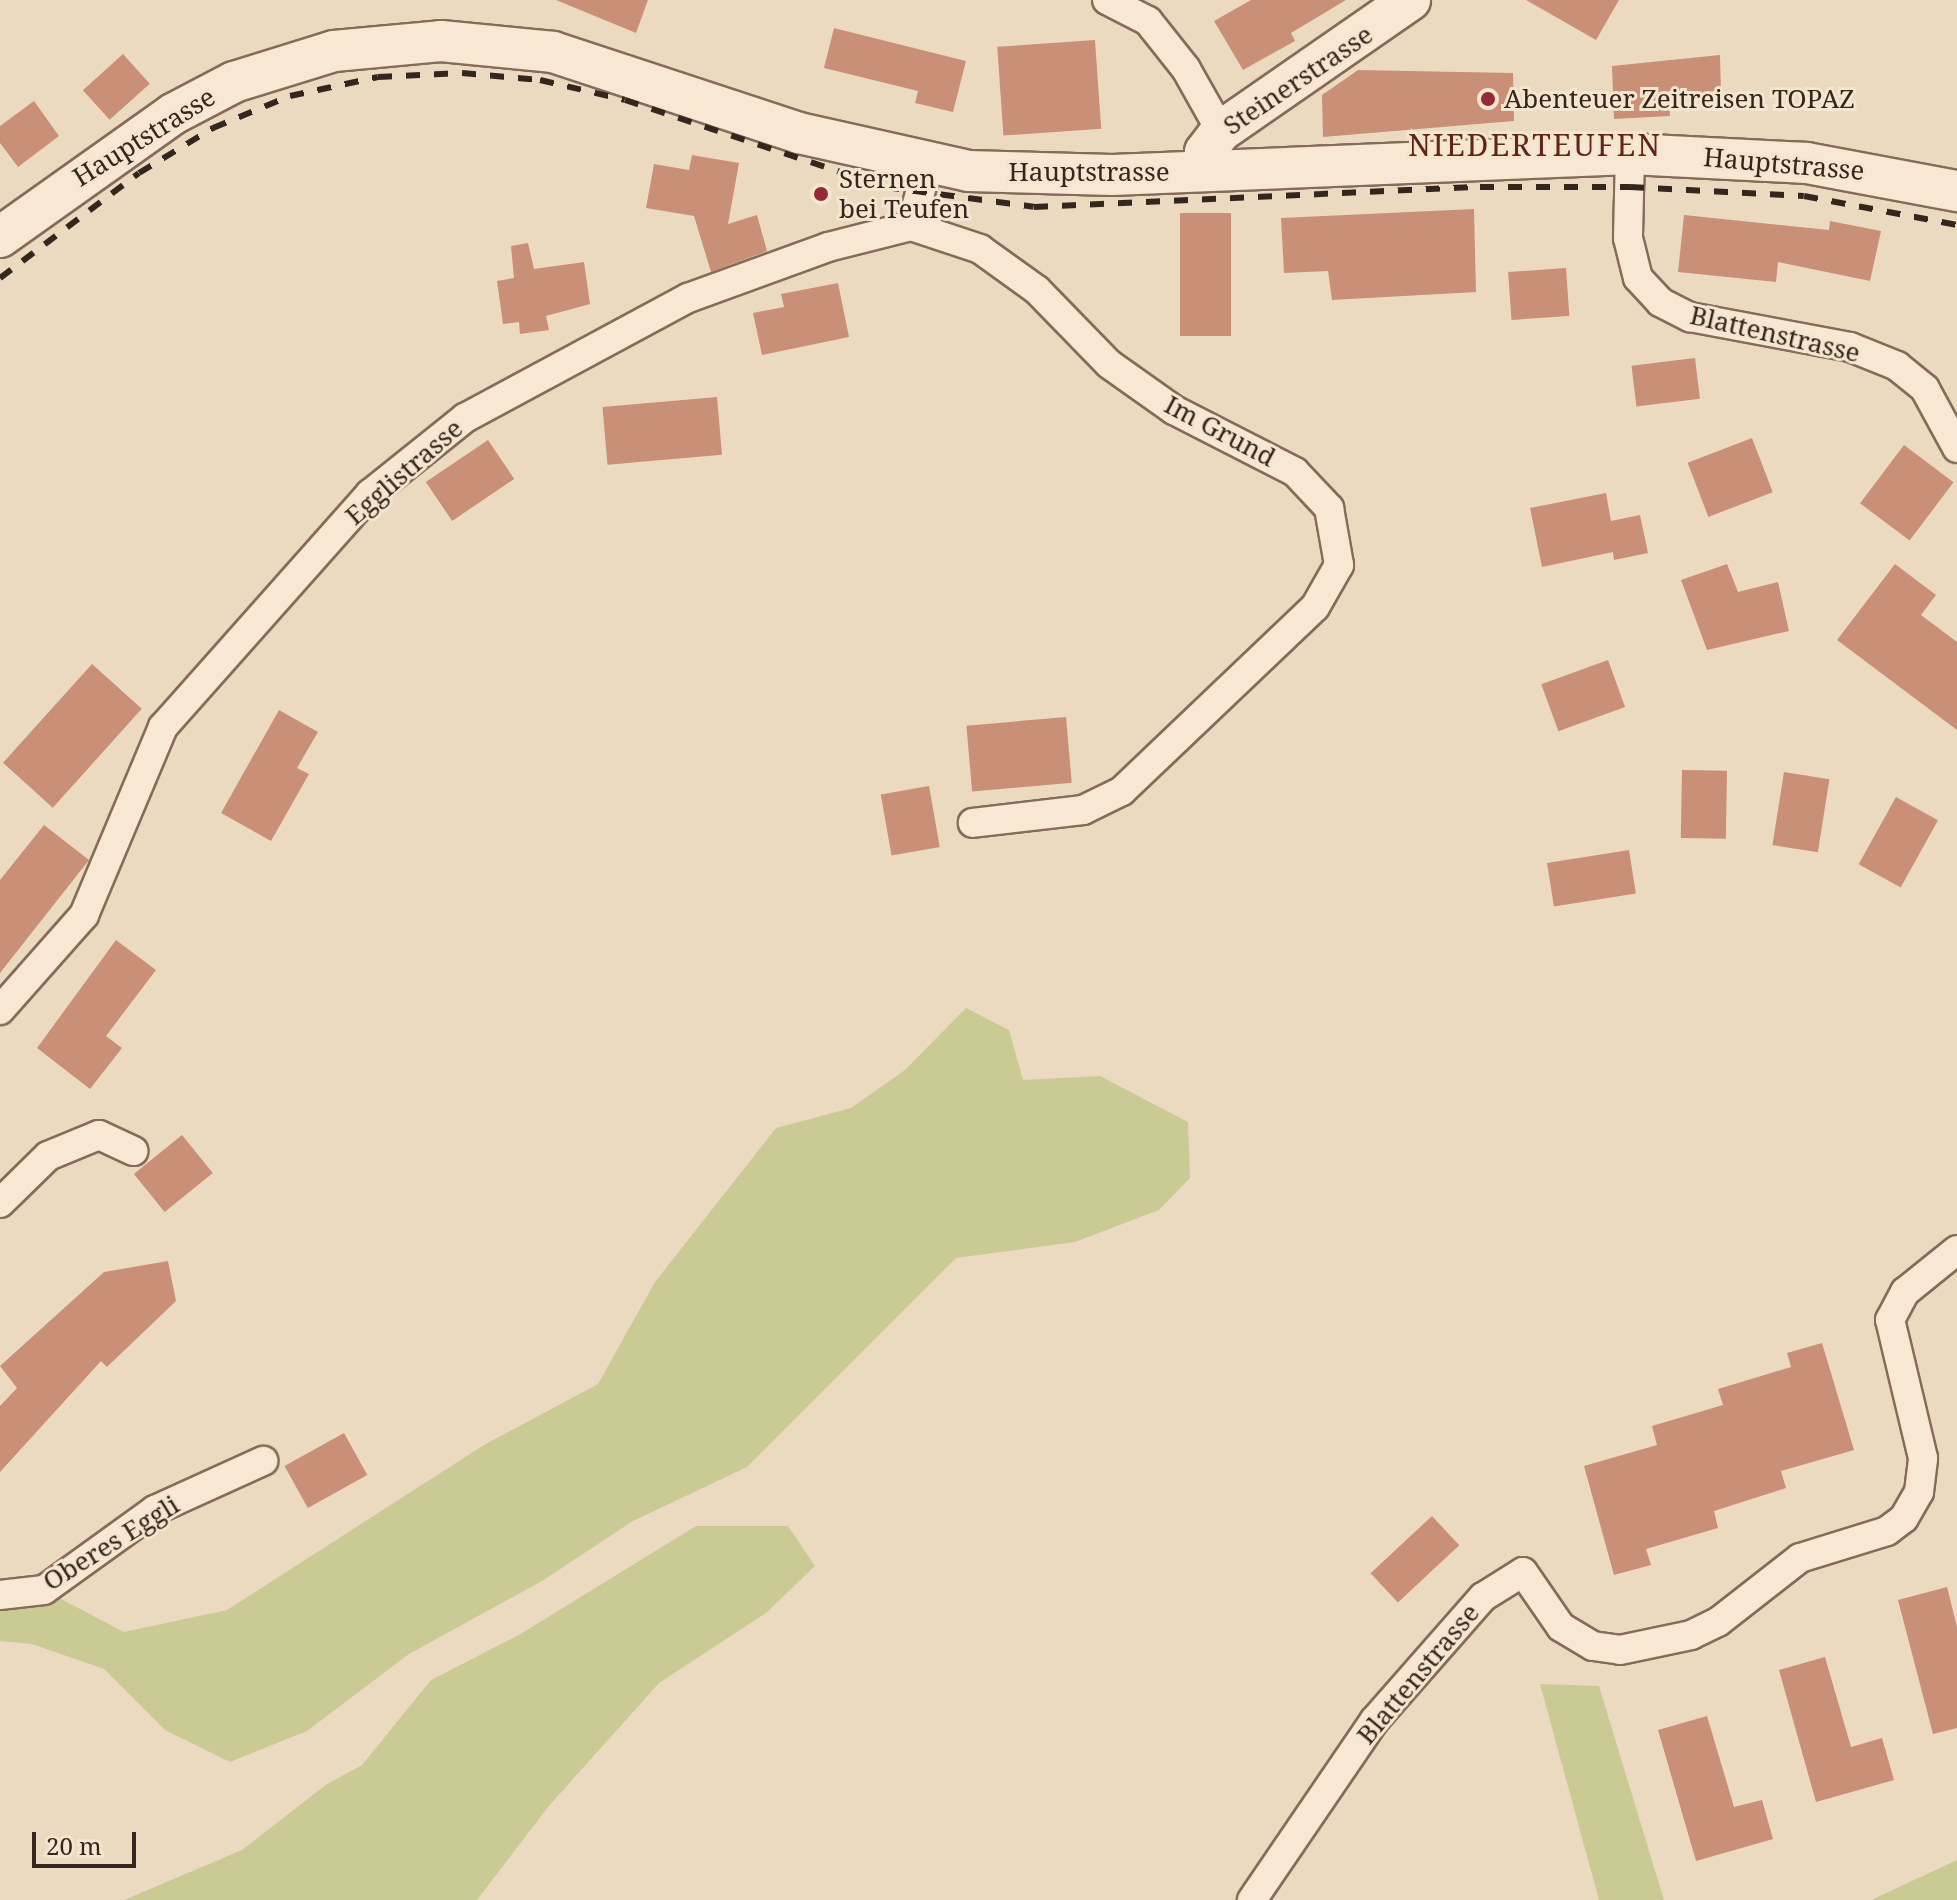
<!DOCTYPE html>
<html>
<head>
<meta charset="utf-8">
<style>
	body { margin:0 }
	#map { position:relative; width:1957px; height:1900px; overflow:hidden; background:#ecdac0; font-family:"Noto Serif",serif }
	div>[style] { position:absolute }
	.green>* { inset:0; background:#caca95 }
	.building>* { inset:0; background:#ca9077; transform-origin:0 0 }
	.roads { filter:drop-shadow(2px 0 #856b59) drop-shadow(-2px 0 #856b59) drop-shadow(0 2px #856b59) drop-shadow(0 -2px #856b59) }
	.street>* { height:28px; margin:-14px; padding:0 14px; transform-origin:14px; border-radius:14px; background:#f8e8d3 }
	.secondary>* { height:40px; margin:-20px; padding:0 20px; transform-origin:20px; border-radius:20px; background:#f8e8d3 }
	.rail>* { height:6px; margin-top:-3px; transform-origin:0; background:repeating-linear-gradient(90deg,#35261d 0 14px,transparent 0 28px) }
	.dots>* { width:22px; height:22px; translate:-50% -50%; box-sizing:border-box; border:4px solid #f4e5cf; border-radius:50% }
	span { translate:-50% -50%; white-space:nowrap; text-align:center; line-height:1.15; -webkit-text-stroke:6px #f4e5cf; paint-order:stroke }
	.street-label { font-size:26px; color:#35261d }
	.poi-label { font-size:26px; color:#35261d }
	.left { translate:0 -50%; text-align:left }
	.quarter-label { font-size:30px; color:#60241d; letter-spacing:2px }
	.scale { position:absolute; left:32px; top:1832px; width:104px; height:36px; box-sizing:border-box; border:4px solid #35261d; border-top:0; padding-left:10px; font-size:24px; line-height:28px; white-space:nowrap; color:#35261d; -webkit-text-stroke:6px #f4e5cf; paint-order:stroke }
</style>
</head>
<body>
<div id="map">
	<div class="green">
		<div style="clip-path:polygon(966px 1008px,1009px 1030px,1023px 1080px,1100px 1076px,1188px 1122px,1190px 1178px,1159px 1210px,1075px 1242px,956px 1258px,747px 1467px,633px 1521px,542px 1581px,409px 1654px,307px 1731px,230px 1762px,165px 1730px,104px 1669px,32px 1644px,0 1641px,0 1595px,44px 1590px,124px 1632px,227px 1610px,484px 1445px,598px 1384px,655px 1282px,776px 1128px,851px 1108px,905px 1070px)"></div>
		<div style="clip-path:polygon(696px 1526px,788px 1526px,815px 1566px,766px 1613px,659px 1683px,548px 1807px,477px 1900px,124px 1900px,242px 1850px,327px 1784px,362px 1765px,431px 1680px,519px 1635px)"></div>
		<div style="clip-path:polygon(1540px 1684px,1599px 1686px,1664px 1900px,1599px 1900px)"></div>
		<div style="clip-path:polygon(1957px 1860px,1957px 1900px,1871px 1900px)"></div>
	</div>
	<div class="building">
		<div style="clip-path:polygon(556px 0,648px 0,636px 33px)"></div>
		<div style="clip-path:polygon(1251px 0,1346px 0,1291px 33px,1295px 41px,1243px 70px,1214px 21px)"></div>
		<div style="clip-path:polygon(1526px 0,1619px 0,1596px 40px)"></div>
		<div style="clip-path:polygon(834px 28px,966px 61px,953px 112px,915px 103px,918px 91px,824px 68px)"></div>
		<div style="left:1095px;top:40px;width:89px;height:98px;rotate:86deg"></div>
		<div style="left:123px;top:54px;width:40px;height:54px;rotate:48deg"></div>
		<div style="clip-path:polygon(1720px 55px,1721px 95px,1669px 97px,1670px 116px,1614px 119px,1612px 66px)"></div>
		<div style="clip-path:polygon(1358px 70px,1513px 73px,1514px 121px,1323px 137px,1322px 95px)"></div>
		<div style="clip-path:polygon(34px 101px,59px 136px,18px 167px,0 143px,0 126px)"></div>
		<div style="clip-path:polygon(692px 155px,739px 163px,728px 224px,757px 215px,767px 251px,711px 272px,694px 216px,646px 208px,654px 164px,689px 170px)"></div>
		<div style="clip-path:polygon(1474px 209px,1476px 292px,1332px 300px,1328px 271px,1284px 273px,1281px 218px)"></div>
		<div style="left:1180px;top:213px;width:51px;height:123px"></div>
		<div style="clip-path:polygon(1684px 215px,1829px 230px,1830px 221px,1881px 231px,1870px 281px,1778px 262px,1776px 282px,1678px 272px)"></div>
		<div style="clip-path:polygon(528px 243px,534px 269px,584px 262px,590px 304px,546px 316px,549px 330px,520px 334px,519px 322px,503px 324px,497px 281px,514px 278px,511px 246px)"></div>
		<div style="left:1566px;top:268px;width:48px;height:58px;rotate:86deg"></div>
		<div style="clip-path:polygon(838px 283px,849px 337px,762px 355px,753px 313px,784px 307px,781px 294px)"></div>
		<div style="left:1695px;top:358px;width:41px;height:64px;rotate:83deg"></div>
		<div style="left:717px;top:397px;width:58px;height:115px;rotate:85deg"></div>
		<div style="left:1752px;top:438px;width:58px;height:69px;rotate:69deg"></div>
		<div style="left:488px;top:440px;width:47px;height:75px;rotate:56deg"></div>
		<div style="left:1904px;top:445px;width:62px;height:73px;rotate:37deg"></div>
		<div style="clip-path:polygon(1606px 493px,1611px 521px,1640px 515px,1648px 553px,1614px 560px,1613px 552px,1542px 567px,1530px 508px)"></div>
		<div style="clip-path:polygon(1727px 564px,1738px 592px,1778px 582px,1789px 631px,1707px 650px,1681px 580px)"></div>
		<div style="clip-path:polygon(1895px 564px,1936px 595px,1921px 615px,1957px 642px,1957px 730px,1837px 640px)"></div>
		<div style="left:1608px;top:660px;width:50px;height:71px;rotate:70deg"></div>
		<div style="left:92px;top:664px;width:67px;height:133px;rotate:42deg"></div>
		<div style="clip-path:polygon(279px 710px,318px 732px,297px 768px,309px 774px,271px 841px,221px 813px)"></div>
		<div style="left:1066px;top:717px;width:66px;height:100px;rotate:85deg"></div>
		<div style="left:1682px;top:770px;width:45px;height:68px;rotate:1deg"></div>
		<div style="left:1784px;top:772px;width:46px;height:74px;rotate:9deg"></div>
		<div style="left:929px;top:786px;width:62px;height:49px;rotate:80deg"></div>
		<div style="left:1896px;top:797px;width:48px;height:77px;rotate:29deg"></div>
		<div style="clip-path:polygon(44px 825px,89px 860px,0 973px,0 880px)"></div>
		<div style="left:1629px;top:850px;width:44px;height:83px;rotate:81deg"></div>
		<div style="clip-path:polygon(116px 940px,156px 970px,106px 1036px,122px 1048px,90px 1089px,37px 1048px)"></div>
		<div style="left:182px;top:1135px;width:49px;height:62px;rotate:51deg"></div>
		<div style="clip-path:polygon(168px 1261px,176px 1301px,107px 1367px,101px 1361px,0 1472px,0 1406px,17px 1388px,0 1366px,104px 1272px)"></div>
		<div style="clip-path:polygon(1822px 1343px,1854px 1450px,1781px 1471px,1786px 1488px,1714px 1511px,1718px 1528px,1646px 1549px,1651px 1565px,1614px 1575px,1584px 1466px,1657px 1445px,1652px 1426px,1723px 1405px,1718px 1389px,1791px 1367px,1787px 1353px)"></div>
		<div style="left:344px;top:1433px;width:48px;height:68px;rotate:61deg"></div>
		<div style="left:1432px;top:1516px;width:40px;height:84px;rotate:47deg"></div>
		<div style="clip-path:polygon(1947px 1587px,1957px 1627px,1957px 1728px,1933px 1734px,1898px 1600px)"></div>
		<div style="clip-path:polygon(1825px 1657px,1851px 1747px,1882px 1738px,1894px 1780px,1816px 1802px,1779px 1670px)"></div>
		<div style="clip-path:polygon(1707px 1716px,1734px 1807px,1762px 1800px,1773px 1839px,1696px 1861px,1658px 1730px)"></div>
	</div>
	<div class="roads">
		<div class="street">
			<div style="left:1107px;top:0;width:46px;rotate:27.1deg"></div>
			<div style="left:1148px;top:21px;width:61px;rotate:51.6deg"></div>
			<div style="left:1186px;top:69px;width:71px;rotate:60.6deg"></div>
			<div style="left:1630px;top:154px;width:84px;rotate:91.4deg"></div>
			<div style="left:1628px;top:238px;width:41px;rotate:76deg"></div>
			<div style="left:1638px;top:278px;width:33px;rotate:47deg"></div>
			<div style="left:1660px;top:302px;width:34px;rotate:27deg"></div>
			<div style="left:1690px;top:317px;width:163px;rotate:10.6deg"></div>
			<div style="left:1850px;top:347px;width:51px;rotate:22deg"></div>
			<div style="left:1897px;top:366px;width:36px;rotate:39deg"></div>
			<div style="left:1925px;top:389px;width:67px;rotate:61.5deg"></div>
			<div style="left:911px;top:226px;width:73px;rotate:18.4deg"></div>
			<div style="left:980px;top:249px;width:70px;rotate:35.7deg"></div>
			<div style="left:1037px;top:290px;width:103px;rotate:45.8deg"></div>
			<div style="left:1109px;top:364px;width:80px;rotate:35.3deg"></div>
			<div style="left:1174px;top:410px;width:136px;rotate:27.1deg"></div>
			<div style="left:1295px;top:472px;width:50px;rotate:46.6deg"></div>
			<div style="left:1329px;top:508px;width:58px;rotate:80deg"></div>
			<div style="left:1339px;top:565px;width:48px;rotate:119.7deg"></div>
			<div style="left:1315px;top:607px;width:267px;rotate:136.4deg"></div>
			<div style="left:1122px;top:791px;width:43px;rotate:154deg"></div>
			<div style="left:1083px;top:810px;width:111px;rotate:173.3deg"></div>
			<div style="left:911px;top:226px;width:64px;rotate:-74.7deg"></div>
			<div style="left:0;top:1010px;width:127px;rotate:-48.5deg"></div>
			<div style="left:84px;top:915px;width:204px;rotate:-67.2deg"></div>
			<div style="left:163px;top:727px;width:312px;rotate:-48.4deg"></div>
			<div style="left:370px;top:494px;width:122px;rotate:-38.7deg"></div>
			<div style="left:465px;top:418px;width:253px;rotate:-28.3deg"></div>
			<div style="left:688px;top:298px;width:149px;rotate:-20deg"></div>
			<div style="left:828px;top:247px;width:86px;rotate:-14.2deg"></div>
			<div style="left:0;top:1203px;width:67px;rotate:-44.4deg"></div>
			<div style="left:48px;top:1156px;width:55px;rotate:-22.4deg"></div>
			<div style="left:99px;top:1135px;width:38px;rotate:25deg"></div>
			<div style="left:0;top:1595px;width:44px;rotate:-6.5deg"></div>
			<div style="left:44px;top:1590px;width:137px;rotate:-35.8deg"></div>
			<div style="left:155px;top:1510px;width:119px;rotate:-24.4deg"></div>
			<div style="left:1252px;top:1900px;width:217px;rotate:-55.7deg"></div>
			<div style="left:1374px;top:1721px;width:165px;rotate:-48.7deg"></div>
			<div style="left:1483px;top:1597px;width:47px;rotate:-32deg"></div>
			<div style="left:1523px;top:1572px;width:67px;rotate:55.4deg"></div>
			<div style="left:1561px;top:1627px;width:37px;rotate:31deg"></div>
			<div style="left:1593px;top:1646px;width:27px;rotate:8deg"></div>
			<div style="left:1620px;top:1650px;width:73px;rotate:-11.9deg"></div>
			<div style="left:1691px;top:1635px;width:30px;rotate:-26deg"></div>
			<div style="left:1718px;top:1622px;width:104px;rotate:-38deg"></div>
			<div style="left:1800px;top:1558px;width:91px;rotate:-17.2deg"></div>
			<div style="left:1887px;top:1531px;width:21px;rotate:-37deg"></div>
			<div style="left:1904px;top:1518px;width:30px;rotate:-60deg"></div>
			<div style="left:1919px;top:1492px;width:34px;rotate:-83deg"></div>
			<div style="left:1923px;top:1458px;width:142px;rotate:-103.4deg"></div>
			<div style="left:1890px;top:1320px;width:32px;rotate:-62deg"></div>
			<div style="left:1905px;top:1292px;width:67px;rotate:-38.9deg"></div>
		</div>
		<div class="secondary">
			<div style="left:1205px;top:171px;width:19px;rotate:-90deg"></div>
			<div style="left:1205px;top:152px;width:26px;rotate:-53deg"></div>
			<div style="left:1221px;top:131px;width:230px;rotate:-34.7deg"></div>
			<div style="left:0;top:237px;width:212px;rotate:-35.4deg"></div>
			<div style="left:173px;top:114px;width:69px;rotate:-27.7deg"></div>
			<div style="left:234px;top:82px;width:105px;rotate:-17.2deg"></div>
			<div style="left:334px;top:51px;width:107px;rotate:-5.3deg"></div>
			<div style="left:441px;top:41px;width:113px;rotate:5.6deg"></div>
			<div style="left:553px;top:52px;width:259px;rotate:18.2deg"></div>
			<div style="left:799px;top:133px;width:174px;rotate:12.6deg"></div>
			<div style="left:969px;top:171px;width:143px;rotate:1.6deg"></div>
			<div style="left:1112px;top:175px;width:518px;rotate:-2.32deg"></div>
			<div style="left:1630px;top:154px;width:177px;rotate:2.9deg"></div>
			<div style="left:1807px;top:163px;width:153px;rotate:10.6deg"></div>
		</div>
	</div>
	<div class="rail">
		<div style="left:0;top:278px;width:174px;rotate:-37.1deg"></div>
		<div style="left:139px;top:173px;width:87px;rotate:-31.3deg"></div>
		<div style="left:213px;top:128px;width:83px;rotate:-22.6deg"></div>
		<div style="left:290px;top:96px;width:90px;rotate:-12.2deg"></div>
		<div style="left:378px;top:77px;width:84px;rotate:-2.7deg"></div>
		<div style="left:462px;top:73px;width:78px;rotate:5.1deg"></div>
		<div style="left:540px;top:80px;width:87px;rotate:13.2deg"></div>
		<div style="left:625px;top:100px;width:274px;rotate:18.5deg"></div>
		<div style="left:885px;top:187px;width:150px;rotate:7.6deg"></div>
		<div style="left:1034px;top:207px;width:446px;rotate:-2.6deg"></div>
		<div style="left:1480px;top:187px;width:150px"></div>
		<div style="left:1630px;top:187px;width:174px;rotate:3deg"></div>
		<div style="left:1804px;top:196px;width:156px;rotate:10.7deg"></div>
	</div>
	<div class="dots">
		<div style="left:1488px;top:99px;background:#922a37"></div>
		<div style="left:821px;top:194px;background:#922a37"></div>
	</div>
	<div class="street-label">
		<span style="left:1298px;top:80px;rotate:-34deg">Steinerstrasse</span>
		<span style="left:144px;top:137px;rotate:-32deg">Hauptstrasse</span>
		<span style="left:1784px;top:164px;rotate:5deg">Hauptstrasse</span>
		<span style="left:1089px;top:172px">Hauptstrasse</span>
		<span style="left:1775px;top:334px;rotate:13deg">Blattenstrasse</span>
		<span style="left:1220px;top:431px;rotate:28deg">Im Grund</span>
		<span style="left:404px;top:472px;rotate:-41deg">Egglistrasse</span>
		<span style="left:111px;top:1543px;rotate:-32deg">Oberes Eggli</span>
		<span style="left:1418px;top:1674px;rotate:-50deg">Blattenstrasse</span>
	</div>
	<div class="poi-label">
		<span class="left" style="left:1504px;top:99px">Abenteuer Zeitreisen TOPAZ</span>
		<span class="left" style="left:839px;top:194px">Sternen<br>bei Teufen</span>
	</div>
	<div class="quarter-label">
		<span style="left:1535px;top:145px">NIEDERTEUFEN</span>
	</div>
	<div class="scale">20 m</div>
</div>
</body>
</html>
